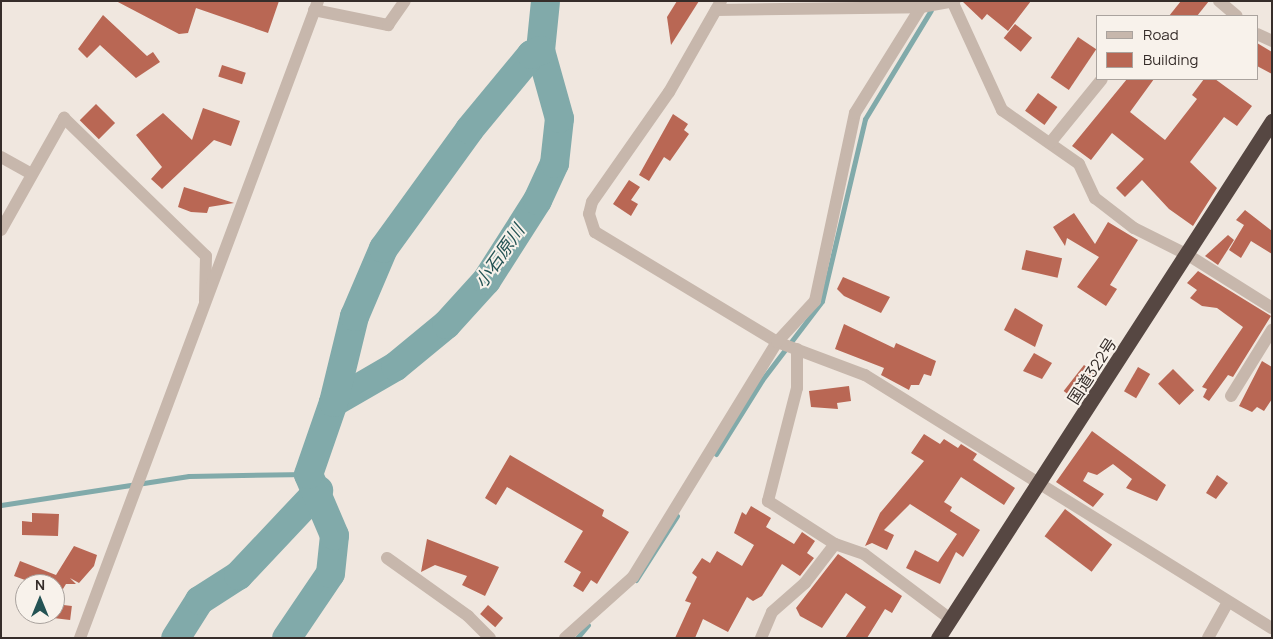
<!DOCTYPE html>
<html>
<head>
<meta charset="utf-8">
<style>
	body { margin:0 }
	#map { position:relative; width:1273px; height:639px; overflow:hidden; background:#f0e7df; font-family:Manrope,"Noto Sans JP",sans-serif }
	div>[style] { position:absolute }
	.stream>* { height:5px; margin:-2.5px; padding:0 2.5px; transform-origin:2.5px; border-radius:2.5px; background:#81aaaa }
	.river>* { height:29px; margin:-14.5px; padding:0 14.5px; transform-origin:14.5px; border-radius:14.5px; background:#81aaaa }
	.building>* { inset:0; background:#b96754; transform-origin:0 0 }
	.street>* { height:12px; margin:-6px; padding:0 6px; transform-origin:6px; border-radius:6px; background:#c7b7ac }
	.highway>* { height:15px; margin:-7.5px; padding:0 7.5px; transform-origin:7.5px; border-radius:7.5px; background:#564742 }
	span { translate:-50% -50%; white-space:nowrap; text-align:center; line-height:1.15; -webkit-text-stroke:4px #f8f2eb; paint-order:stroke }
	.street-label { font-size:16px; color:#362d2a }
	.water-label { font-size:18px; color:#245354; font-style:italic }
	.frame { position:absolute; inset:0; border:2px solid #362d2a; pointer-events:none }
	.legend { position:absolute; left:1096px; top:15px; width:162px; height:65px; box-sizing:border-box; background:#f8f2eb; border:1px solid #aaa39e; margin:0; padding:6px 9px; list-style:none; font-size:15px; color:#362d2a }
	.legend li { display:flex; align-items:center; gap:10px; height:25px }
	.legend b { width:25px; border:1px solid #aaa39e }
	.north { position:absolute; left:15px; top:574px; width:50px; height:50px; box-sizing:border-box; background:#f8f2eb; border:1px solid #aaa39e; border-radius:50%; rotate:0deg; font-size:14px; font-weight:700; line-height:20px; text-align:center; color:#362d2a }
	.north::after { content:''; display:block; margin:auto; width:18px; height:22px; background:#245354; clip-path:polygon(50% 0,100% 100%,50% 72%,0 100%) }
</style>
</head>
<body>
<div id="map">
	<div class="stream">
		<div style="left:716px;top:454px;width:87px;rotate:-58.1deg"></div>
		<div style="left:762px;top:380px;width:99px;rotate:-52.8deg"></div>
		<div style="left:822px;top:301px;width:187px;rotate:-76.7deg"></div>
		<div style="left:865px;top:119px;width:127px;rotate:-58.8deg"></div>
		<div style="left:1px;top:505px;width:190px;rotate:-8.8deg"></div>
		<div style="left:189px;top:476px;width:119px;rotate:-1deg"></div>
		<div style="left:636px;top:580px;width:76px;rotate:-57.4deg"></div>
		<div style="left:577px;top:638px;width:17px;rotate:-50deg"></div>
	</div>
	<div class="river">
		<div style="left:333px;top:402px;width:72px;rotate:-30.1deg"></div>
		<div style="left:395px;top:366px;width:66px;rotate:-39.5deg"></div>
		<div style="left:446px;top:324px;width:59px;rotate:-47.7deg"></div>
		<div style="left:486px;top:280px;width:95px;rotate:-57.5deg"></div>
		<div style="left:537px;top:200px;width:41px;rotate:-65.3deg"></div>
		<div style="left:554px;top:163px;width:45px;rotate:-83.7deg"></div>
		<div style="left:559px;top:118px;width:71px;rotate:-105.6deg"></div>
		<div style="left:540px;top:50px;width:49px;rotate:-84.2deg"></div>
		<div style="left:175px;top:638px;width:45px;rotate:-57.7deg"></div>
		<div style="left:199px;top:600px;width:46px;rotate:-32.7deg"></div>
		<div style="left:238px;top:575px;width:117px;rotate:-46.7deg"></div>
		<div style="left:286px;top:638px;width:78px;rotate:-55.9deg"></div>
		<div style="left:330px;top:573px;width:38px;rotate:-84deg"></div>
		<div style="left:334px;top:535px;width:66px;rotate:-113.1deg"></div>
		<div style="left:308px;top:474px;width:76px;rotate:-70.9deg"></div>
		<div style="left:333px;top:402px;width:89px;rotate:-76.3deg"></div>
		<div style="left:354px;top:316px;width:74px;rotate:-66.9deg"></div>
		<div style="left:383px;top:248px;width:147px;rotate:-54.1deg"></div>
		<div style="left:469px;top:129px;width:97px;rotate:-50.4deg"></div>
		<div style="left:531px;top:54px;width:10px;rotate:-24deg"></div>
	</div>
	<div class="building">
		<div style="clip-path:polygon(116px 1px,279px 1px,268px 33px,196px 8px,188px 33px,179px 34px)"></div>
		<div style="clip-path:polygon(677px 1px,699px 1px,671px 45px,667px 17px)"></div>
		<div style="clip-path:polygon(962px 1px,1031px 1px,1008px 31px,987px 14px,982px 20px)"></div>
		<div style="clip-path:polygon(1181px 1px,1209px 1px,1197px 16px,1169px 16px)"></div>
		<div style="clip-path:polygon(103px 15px,147px 56px,153px 52px,160px 62px,136px 78px,100px 45px,87px 58px,78px 49px)"></div>
		<div style="left:1015px;top:24px;width:22px;height:18px;rotate:39deg"></div>
		<div style="left:1078px;top:37px;width:22px;height:49px;rotate:34deg"></div>
		<div style="clip-path:polygon(1257px 43px,1272px 52px,1272px 74px,1257px 66px)"></div>
		<div style="left:222px;top:65px;width:25px;height:12px;rotate:18deg"></div>
		<div style="clip-path:polygon(1127px 79px,1154px 79px,1130px 112px,1165px 140px,1197px 99px,1192px 95px,1204px 79px,1215px 79px,1252px 106px,1237px 126px,1224px 117px,1190px 162px,1217px 188px,1193px 226px,1169px 209px,1142px 180px,1125px 197px,1116px 188px,1144px 159px,1112px 133px,1091px 160px,1072px 146px)"></div>
		<div style="left:1038px;top:93px;width:24px;height:22px;rotate:36deg"></div>
		<div style="left:96px;top:104px;width:27px;height:23px;rotate:45deg"></div>
		<div style="clip-path:polygon(203px 108px,240px 121px,231px 146px,214px 140px,162px 189px,151px 179px,162px 167px,136px 135px,163px 113px,192px 140px)"></div>
		<div style="clip-path:polygon(673px 114px,688px 124px,684px 130px,689px 134px,670px 161px,664px 157px,649px 181px,639px 175px)"></div>
		<div style="clip-path:polygon(629px 180px,640px 187px,631px 200px,638px 204px,631px 216px,613px 204px)"></div>
		<div style="clip-path:polygon(184px 187px,234px 203px,209px 207px,207px 213px,191px 212px,178px 207px)"></div>
		<div style="clip-path:polygon(1245px 210px,1272px 231px,1272px 254px,1251px 241px,1241px 258px,1229px 250px,1244px 225px,1236px 220px)"></div>
		<div style="clip-path:polygon(1074px 213px,1095px 244px,1108px 222px,1138px 240px,1110px 285px,1117px 289px,1106px 306px,1077px 287px,1099px 257px,1067px 238px,1065px 246px,1053px 227px)"></div>
		<div style="clip-path:polygon(1228px 235px,1234px 240px,1218px 265px,1205px 256px)"></div>
		<div style="left:1026px;top:250px;width:37px;height:20px;rotate:13deg"></div>
		<div style="clip-path:polygon(1198px 271px,1271px 316px,1233px 377px,1228px 375px,1209px 401px,1203px 397px,1207px 389px,1202px 387px,1243px 327px,1217px 308px,1202px 306px,1190px 298px,1197px 290px,1187px 283px)"></div>
		<div style="clip-path:polygon(843px 277px,890px 297px,881px 313px,844px 296px,837px 289px)"></div>
		<div style="clip-path:polygon(1015px 308px,1043px 325px,1035px 347px,1004px 330px)"></div>
		<div style="clip-path:polygon(844px 324px,894px 348px,896px 343px,936px 361px,931px 376px,924px 374px,919px 385px,911px 385px,909px 390px,881px 375px,884px 368px,835px 349px)"></div>
		<div style="clip-path:polygon(1034px 353px,1052px 363px,1042px 379px,1023px 371px)"></div>
		<div style="clip-path:polygon(1262px 361px,1272px 367px,1272px 399px,1264px 411px,1257px 407px,1252px 412px,1239px 406px)"></div>
		<div style="left:1084px;top:365px;width:16px;height:33px;rotate:38deg"></div>
		<div style="left:1138px;top:367px;width:14px;height:28px;rotate:30deg"></div>
		<div style="left:1173px;top:369px;width:30px;height:21px;rotate:45deg"></div>
		<div style="clip-path:polygon(849px 386px,851px 401px,837px 403px,838px 409px,811px 407px,809px 391px)"></div>
		<div style="clip-path:polygon(1092px 431px,1166px 485px,1157px 501px,1126px 488px,1132px 479px,1113px 464px,1097px 475px,1088px 472px,1083px 481px,1104px 494px,1093px 507px,1056px 482px)"></div>
		<div style="clip-path:polygon(924px 434px,940px 444px,944px 439px,958px 448px,961px 444px,977px 454px,973px 460px,1015px 488px,1004px 505px,961px 477px,944px 502px,952px 507px,950px 511px,980px 530px,963px 557px,956px 552px,940px 584px,906px 568px,915px 550px,938px 562px,957px 534px,910px 504px,884px 530px,894px 535px,887px 550px,872px 543px,865px 546px,880px 513px,924px 461px,911px 453px)"></div>
		<div style="clip-path:polygon(510px 455px,604px 510px,602px 516px,629px 532px,597px 584px,591px 580px,583px 592px,573px 586px,581px 572px,564px 562px,583px 531px,507px 487px,496px 505px,485px 498px)"></div>
		<div style="clip-path:polygon(1217px 475px,1228px 483px,1216px 499px,1206px 493px)"></div>
		<div style="clip-path:polygon(751px 506px,771px 518px,766px 527px,794px 544px,802px 532px,815px 541px,807px 553px,814px 558px,800px 576px,782px 564px,762px 596px,753px 601px,747px 597px,728px 632px,703px 619px,695px 638px,675px 638px,691px 603px,685px 601px,697px 577px,692px 573px,702px 558px,710px 563px,717px 551px,742px 566px,754px 545px,734px 533px,742px 512px,746px 515px)"></div>
		<div style="left:1065px;top:509px;width:59px;height:34px;rotate:37deg"></div>
		<div style="clip-path:polygon(32px 513px,59px 514px,58px 536px,22px 535px,22px 521px,32px 522px)"></div>
		<div style="clip-path:polygon(427px 539px,499px 567px,485px 596px,462px 585px,467px 576px,435px 565px,421px 572px)"></div>
		<div style="clip-path:polygon(74px 546px,97px 555px,94px 566px,79px 583px,70px 578px,76px 584px,66px 584px,55px 602px,55px 584px,36px 584px,14px 576px,20px 561px,56px 575px)"></div>
		<div style="clip-path:polygon(838px 554px,902px 596px,892px 613px,885px 609px,867px 638px,845px 638px,866px 607px,846px 593px,822px 628px,800px 616px,796px 608px)"></div>
		<div style="left:55px;top:604px;width:17px;height:14px;rotate:7deg"></div>
		<div style="left:488px;top:605px;width:20px;height:12px;rotate:41deg"></div>
	</div>
	<div class="street">
		<div style="left:721px;top:1px;width:105px;rotate:119.7deg"></div>
		<div style="left:669px;top:92px;width:134px;rotate:125deg"></div>
		<div style="left:592px;top:202px;width:12px;rotate:104deg"></div>
		<div style="left:589px;top:214px;width:19px;rotate:72deg"></div>
		<div style="left:595px;top:232px;width:213px;rotate:31.1deg"></div>
		<div style="left:777px;top:342px;width:94px;rotate:20.6deg"></div>
		<div style="left:865px;top:375px;width:479px;rotate:31.9deg"></div>
		<div style="left:1219px;top:1px;width:23px;rotate:40deg"></div>
		<div style="left:953px;top:3px;width:118px;rotate:65.4deg"></div>
		<div style="left:1002px;top:110px;width:94px;rotate:35deg"></div>
		<div style="left:1079px;top:164px;width:38px;rotate:65deg"></div>
		<div style="left:1095px;top:198px;width:49px;rotate:37.6deg"></div>
		<div style="left:1134px;top:228px;width:60px;rotate:26.6deg"></div>
		<div style="left:1188px;top:255px;width:99px;rotate:32.2deg"></div>
		<div style="left:314px;top:10px;width:76px;rotate:11.5deg"></div>
		<div style="left:388px;top:25px;width:29px;rotate:-55deg"></div>
		<div style="left:716px;top:10px;width:205px;rotate:-0.8deg"></div>
		<div style="left:1257px;top:34px;width:17px;rotate:25deg"></div>
		<div style="left:1050px;top:143px;width:82px;rotate:-50.9deg"></div>
		<div style="left:1px;top:157px;width:35px;rotate:29deg"></div>
		<div style="left:1px;top:230px;width:129px;rotate:-60.6deg"></div>
		<div style="left:64px;top:118px;width:198px;rotate:44.2deg"></div>
		<div style="left:206px;top:256px;width:45px;rotate:91.3deg"></div>
		<div style="left:797px;top:349px;width:39px;rotate:90deg"></div>
		<div style="left:797px;top:388px;width:117px;rotate:104.4deg"></div>
		<div style="left:768px;top:501px;width:80px;rotate:32.7deg"></div>
		<div style="left:835px;top:544px;width:31px;rotate:19deg"></div>
		<div style="left:864px;top:554px;width:106px;rotate:37deg"></div>
		<div style="left:1231px;top:396px;width:78px;rotate:-58.2deg"></div>
		<div style="left:387px;top:558px;width:100px;rotate:35.6deg"></div>
		<div style="left:468px;top:616px;width:31px;rotate:45deg"></div>
		<div style="left:80px;top:638px;width:680px;rotate:-69.51deg"></div>
		<div style="left:565px;top:638px;width:91px;rotate:-41.9deg"></div>
		<div style="left:633px;top:577px;width:276px;rotate:-58.5deg"></div>
		<div style="left:777px;top:342px;width:56px;rotate:-47.2deg"></div>
		<div style="left:815px;top:301px;width:192px;rotate:-78deg"></div>
		<div style="left:855px;top:113px;width:125px;rotate:-58.1deg"></div>
		<div style="left:921px;top:7px;width:34px;rotate:-10deg"></div>
		<div style="left:761px;top:638px;width:28px;rotate:-67deg"></div>
		<div style="left:772px;top:612px;width:44px;rotate:-41.3deg"></div>
		<div style="left:805px;top:583px;width:49px;rotate:-52.4deg"></div>
		<div style="left:1208px;top:638px;width:39px;rotate:-61deg"></div>
	</div>
	<div class="highway">
		<div style="left:938px;top:638px;width:616px;rotate:-57.14deg"></div>
	</div>
	<div class="street-label">
		<span style="left:1092px;top:371px;rotate:-57deg">国道322号</span>
	</div>
	<div class="water-label">
		<span style="left:499px;top:256px;rotate:-55deg">小石原川</span>
	</div>
	<div class="frame"></div>
	<ul class="legend">
	<li><b style="height:6px;background:#c7b7ac"></b>Road</li>
	<li><b style="height:14px;background:#b96754"></b>Building</li>
	</ul>
	<div class="north">N</div>
</div>
</body>
</html>
